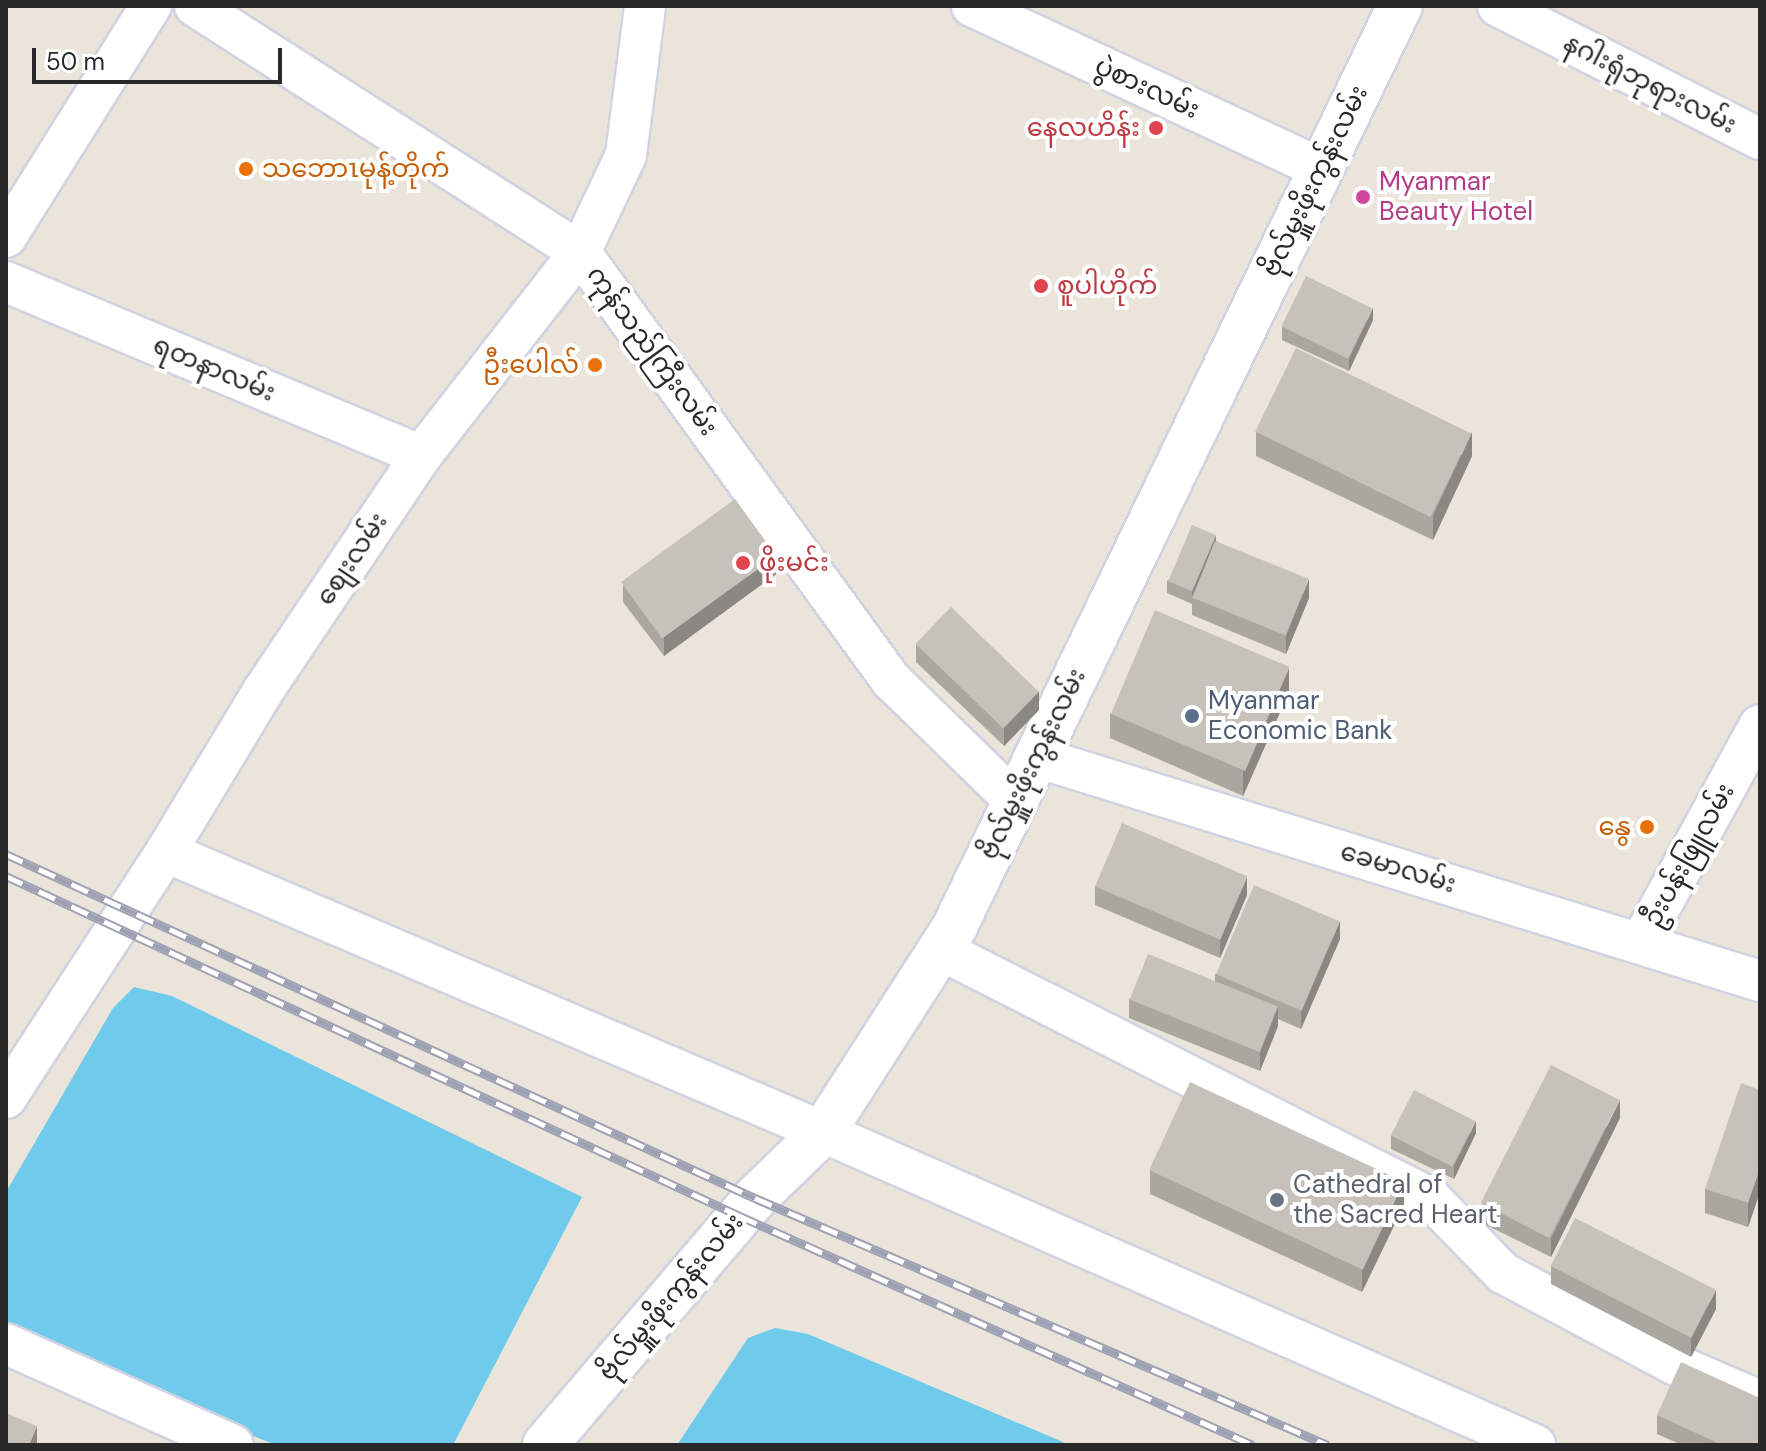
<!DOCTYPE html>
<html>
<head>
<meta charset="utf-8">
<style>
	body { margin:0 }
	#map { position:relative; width:1766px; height:1451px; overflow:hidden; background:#ebe4db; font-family:"DM Sans","Noto Sans Myanmar",sans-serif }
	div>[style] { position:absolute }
	.water>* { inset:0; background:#6fcaeb }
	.roads { filter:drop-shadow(2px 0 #d0d3e1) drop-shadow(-2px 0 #d0d3e1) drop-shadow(0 2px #d0d3e1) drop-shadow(0 -2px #d0d3e1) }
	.street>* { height:40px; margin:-20px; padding:0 20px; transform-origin:20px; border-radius:20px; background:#fff }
	.secondary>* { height:44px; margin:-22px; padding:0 22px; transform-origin:22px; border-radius:22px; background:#fff }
	.rail>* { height:9px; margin-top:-4.5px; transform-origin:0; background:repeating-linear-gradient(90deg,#fff 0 18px,#9ea1b3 0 36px); box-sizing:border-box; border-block:2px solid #9ea1b3 }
	.wall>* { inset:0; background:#aaa6a0 }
	.shaded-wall>* { inset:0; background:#8b8782 }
	.building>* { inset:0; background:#c6c1ba; transform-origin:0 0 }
	.dots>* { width:22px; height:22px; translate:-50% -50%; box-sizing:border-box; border:4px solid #fff; border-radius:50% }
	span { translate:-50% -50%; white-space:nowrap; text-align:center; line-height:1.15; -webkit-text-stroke:8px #fff; paint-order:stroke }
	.street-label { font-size:26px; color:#292929 }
	.health-label { font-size:26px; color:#be3a42 }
	.right { translate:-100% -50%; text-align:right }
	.left { translate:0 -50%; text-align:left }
	.food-label { font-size:26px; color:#c56008 }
	.hotel-label { font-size:26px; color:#b23c85 }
	.service-label { font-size:26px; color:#4e5e75 }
	.worship-label { font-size:26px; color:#5b616d }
	.frame { position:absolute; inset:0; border:8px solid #292929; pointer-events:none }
	.scale { position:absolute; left:32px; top:48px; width:250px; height:36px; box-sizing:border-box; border:4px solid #292929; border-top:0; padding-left:10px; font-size:24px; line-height:28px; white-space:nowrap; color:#292929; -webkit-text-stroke:6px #fff; paint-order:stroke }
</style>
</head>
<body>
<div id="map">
	<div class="water">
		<div style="clip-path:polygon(134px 987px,172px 996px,582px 1197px,453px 1445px,276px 1445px,6px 1337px,6px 1192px,113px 1008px)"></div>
		<div style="clip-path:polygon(775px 1328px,808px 1334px,1070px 1445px,677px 1445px,748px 1338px)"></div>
	</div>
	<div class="roads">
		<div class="street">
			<div style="left:195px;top:6px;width:457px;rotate:32.6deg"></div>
			<div style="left:580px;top:252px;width:529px;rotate:54deg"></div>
			<div style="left:891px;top:680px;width:173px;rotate:44.3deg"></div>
			<div style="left:972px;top:6px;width:385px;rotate:25deg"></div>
			<div style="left:1498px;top:6px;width:294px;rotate:26.9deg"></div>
			<div style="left:6px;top:237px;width:273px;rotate:-57.9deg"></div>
			<div style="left:6px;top:282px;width:450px;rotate:22.7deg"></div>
			<div style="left:1036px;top:757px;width:758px;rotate:17.19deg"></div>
			<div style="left:166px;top:852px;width:714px;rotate:23.08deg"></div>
			<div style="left:823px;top:1132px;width:778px;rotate:23.73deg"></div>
			<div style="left:1641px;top:942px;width:247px;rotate:-61.3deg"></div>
			<div style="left:939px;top:949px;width:551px;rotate:26.89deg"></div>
			<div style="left:1430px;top:1198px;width:105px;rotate:45.8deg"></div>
			<div style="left:1503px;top:1273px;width:194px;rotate:28deg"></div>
			<div style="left:1674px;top:1364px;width:94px;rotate:23.3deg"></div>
			<div style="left:6px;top:1098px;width:293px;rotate:-57deg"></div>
			<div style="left:166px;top:852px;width:188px;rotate:-58.9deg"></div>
			<div style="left:263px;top:691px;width:283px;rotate:-56.1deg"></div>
			<div style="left:421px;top:456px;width:259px;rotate:-52.1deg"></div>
			<div style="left:580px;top:252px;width:107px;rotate:-64.6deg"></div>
			<div style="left:626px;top:155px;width:150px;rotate:-82.7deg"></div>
			<div style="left:6px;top:1344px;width:248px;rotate:24deg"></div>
		</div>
		<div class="secondary">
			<div style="left:545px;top:1445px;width:324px;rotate:-49.6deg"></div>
			<div style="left:755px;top:1198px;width:95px;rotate:-44.1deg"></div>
			<div style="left:823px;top:1132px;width:245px;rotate:-57.3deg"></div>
			<div style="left:955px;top:926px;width:1022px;rotate:-64.19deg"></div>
		</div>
	</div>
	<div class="rail">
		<div style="left:6px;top:854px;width:824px;rotate:24.67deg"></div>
		<div style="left:755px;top:1198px;width:624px;rotate:23.32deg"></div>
		<div style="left:6px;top:876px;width:809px;rotate:24.85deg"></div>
		<div style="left:740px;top:1216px;width:562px;rotate:24.06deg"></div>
	</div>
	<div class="wall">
		<div style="clip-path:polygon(1373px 320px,1349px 371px,1282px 340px,1282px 327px)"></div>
		<div style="clip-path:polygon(1256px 432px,1472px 456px,1433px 540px,1256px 456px)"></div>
		<div style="clip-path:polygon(1216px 541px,1309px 598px,1286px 654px,1192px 615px,1192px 603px,1192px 604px,1167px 593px,1167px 581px)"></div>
		<div style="clip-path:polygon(776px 574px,664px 656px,623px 602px,623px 584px)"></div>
		<div style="clip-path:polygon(916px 644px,1039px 710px,1004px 746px,916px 662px)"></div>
		<div style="clip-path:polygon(1289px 692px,1243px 796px,1110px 738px,1110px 714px)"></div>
		<div style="clip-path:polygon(1095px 886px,1247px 895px,1220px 958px,1095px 905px)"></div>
		<div style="clip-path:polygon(1340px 939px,1301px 1029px,1278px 1019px,1278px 1026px,1260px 1071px,1129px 1018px,1129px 999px,1215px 981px,1215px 974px)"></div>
		<div style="clip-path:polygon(1760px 1090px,1760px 1199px,1758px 1198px,1748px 1227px,1705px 1213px,1705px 1189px)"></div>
		<div style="clip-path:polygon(1620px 1118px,1551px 1257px,1482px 1223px,1482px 1204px)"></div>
		<div style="clip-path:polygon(1476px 1133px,1454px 1179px,1391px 1149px,1391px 1136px)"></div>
		<div style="clip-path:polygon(1150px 1170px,1404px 1205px,1362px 1292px,1150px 1194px)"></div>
		<div style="clip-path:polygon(1551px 1266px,1716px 1309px,1691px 1357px,1551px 1284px)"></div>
		<div style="clip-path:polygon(1657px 1415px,1760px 1445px,1682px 1445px,1657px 1434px)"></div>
	</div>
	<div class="shaded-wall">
		<div style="clip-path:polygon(1373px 308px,1373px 320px,1349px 371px,1349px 359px)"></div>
		<div style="clip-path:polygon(1472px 432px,1472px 456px,1433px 540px,1433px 516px)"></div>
		<div style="clip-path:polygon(1216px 535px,1216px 548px,1192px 597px,1192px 604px,1192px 591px)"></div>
		<div style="clip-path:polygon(776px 556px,776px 574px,664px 656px,664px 637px)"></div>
		<div style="clip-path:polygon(1309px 579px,1309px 598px,1286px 654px,1286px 635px)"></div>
		<div style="clip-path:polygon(1289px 668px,1289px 692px,1243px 796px,1243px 772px)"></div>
		<div style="clip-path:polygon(1039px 691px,1039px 710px,1004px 746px,1004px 728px)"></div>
		<div style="clip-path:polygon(1247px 877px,1247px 895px,1220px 958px,1220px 940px)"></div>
		<div style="clip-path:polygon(1340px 921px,1340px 939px,1301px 1029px,1301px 1011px)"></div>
		<div style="clip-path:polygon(1278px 1007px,1278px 1026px,1260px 1071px,1260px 1053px)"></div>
		<div style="clip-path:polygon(1620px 1100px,1620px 1118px,1551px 1257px,1551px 1239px)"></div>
		<div style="clip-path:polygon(1476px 1121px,1476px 1133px,1454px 1179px,1454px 1166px)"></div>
		<div style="clip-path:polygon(1758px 1174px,1758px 1198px,1748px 1227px,1748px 1203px)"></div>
		<div style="clip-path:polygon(1404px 1181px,1404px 1205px,1362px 1292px,1362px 1268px)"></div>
		<div style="clip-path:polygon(1716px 1290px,1716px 1309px,1691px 1357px,1691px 1338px)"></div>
		<div style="clip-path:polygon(37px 1426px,37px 1444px,29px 1445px)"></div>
	</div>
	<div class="building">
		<div style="left:1306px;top:276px;width:74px;height:56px;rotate:26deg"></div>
		<div style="left:1296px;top:348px;width:195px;height:93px;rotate:26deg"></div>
		<div style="left:735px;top:499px;width:70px;height:141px;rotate:54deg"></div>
		<div style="left:1192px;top:525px;width:26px;height:61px;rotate:23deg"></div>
		<div style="left:1215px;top:541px;width:101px;height:61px;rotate:22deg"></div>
		<div style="left:951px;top:607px;width:122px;height:51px;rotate:44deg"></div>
		<div style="left:1155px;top:610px;width:146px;height:113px;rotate:23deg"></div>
		<div style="left:1122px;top:823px;width:136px;height:69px;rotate:23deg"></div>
		<div style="left:1254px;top:885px;width:93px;height:97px;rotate:23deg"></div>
		<div style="left:1148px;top:954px;width:140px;height:49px;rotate:22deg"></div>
		<div style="left:1551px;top:1065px;width:77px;height:155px;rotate:27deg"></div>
		<div style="left:1190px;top:1082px;width:236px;height:97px;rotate:25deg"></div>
		<div style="clip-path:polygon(1741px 1083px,1760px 1090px,1760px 1175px,1758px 1174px,1748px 1203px,1705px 1189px)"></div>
		<div style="left:1414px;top:1090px;width:69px;height:51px;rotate:27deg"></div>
		<div style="left:1575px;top:1218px;width:158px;height:54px;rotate:27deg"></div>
		<div style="clip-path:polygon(1681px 1362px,1760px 1398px,1760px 1445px,1722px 1445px,1657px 1415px)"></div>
		<div style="clip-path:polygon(6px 1413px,37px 1426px,29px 1445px,6px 1445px)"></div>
	</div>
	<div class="dots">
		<div style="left:1156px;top:128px;background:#e0444e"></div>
		<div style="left:246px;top:169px;background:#e8710a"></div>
		<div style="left:1363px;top:197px;background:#d1479c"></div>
		<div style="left:1041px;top:286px;background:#e0444e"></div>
		<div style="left:595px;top:365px;background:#e8710a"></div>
		<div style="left:743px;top:563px;background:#e0444e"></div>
		<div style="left:1192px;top:716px;background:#5c6f8a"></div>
		<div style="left:1647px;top:827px;background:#e8710a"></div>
		<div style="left:1277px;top:1200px;background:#6b7280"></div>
	</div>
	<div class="street-label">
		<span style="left:1650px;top:84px;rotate:27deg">နဂါးရုံဘုရားလမ်း</span>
		<span style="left:1147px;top:88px;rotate:25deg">ပွဲစားလမ်း</span>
		<span style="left:1315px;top:181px;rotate:-64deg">ဗိုလ်မှူးဖိုးကွန်းလမ်း</span>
		<span style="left:652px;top:351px;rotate:54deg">ကုန်သည်ကြီးလမ်း</span>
		<span style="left:214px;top:369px;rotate:23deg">ရတနာလမ်း</span>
		<span style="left:352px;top:559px;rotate:-56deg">စျေးလမ်း</span>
		<span style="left:1033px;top:764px;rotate:-64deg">ဗိုလ်မှူးဖိုးကွန်းလမ်း</span>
		<span style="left:1689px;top:855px;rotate:-61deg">ဦးပန်းဖြူလမ်း</span>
		<span style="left:1398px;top:868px;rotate:17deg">ခေမာလမ်း</span>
		<span style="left:671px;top:1297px;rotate:-50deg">ဗိုလ်မှူးဖိုးကွန်းလမ်း</span>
	</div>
	<div class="health-label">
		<span class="right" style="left:1140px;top:128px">နေလဟိန်း</span>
		<span class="left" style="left:1057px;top:286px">စူပါဟိုက်</span>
		<span class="left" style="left:759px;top:563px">ဖိုးမင်း</span>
	</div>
	<div class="food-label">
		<span class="left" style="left:262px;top:169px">သဘောၤမုန့်တိုက်</span>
		<span class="right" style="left:579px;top:365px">ဦးပေါလ်</span>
		<span class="right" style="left:1631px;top:827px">နွေ</span>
	</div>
	<div class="hotel-label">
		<span class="left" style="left:1379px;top:197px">Myanmar<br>Beauty Hotel</span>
	</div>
	<div class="service-label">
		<span class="left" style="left:1208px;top:716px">Myanmar<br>Economic Bank</span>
	</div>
	<div class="worship-label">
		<span class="left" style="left:1293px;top:1200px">Cathedral of<br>the Sacred Heart</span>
	</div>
	<div class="frame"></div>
	<div class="scale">50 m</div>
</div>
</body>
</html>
